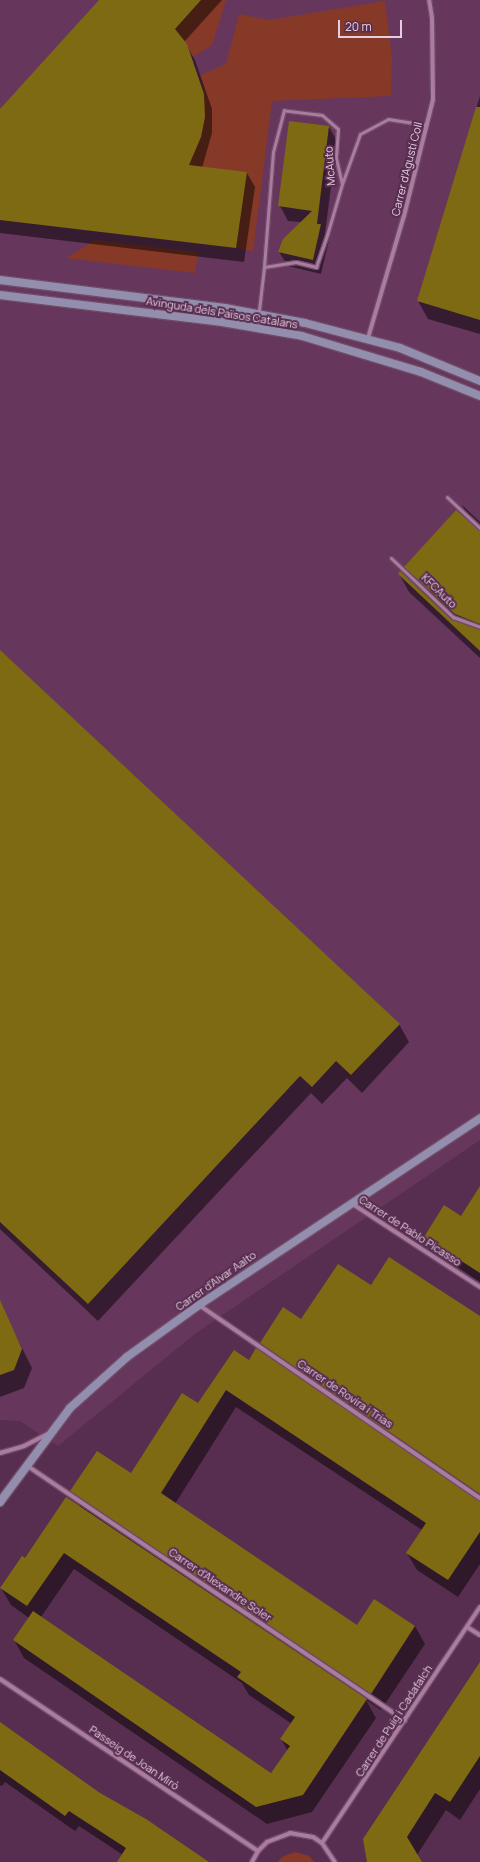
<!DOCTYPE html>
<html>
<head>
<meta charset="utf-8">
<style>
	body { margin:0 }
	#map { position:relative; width:480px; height:1862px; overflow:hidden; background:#582e50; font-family:Manrope,sans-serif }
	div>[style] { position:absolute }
	.built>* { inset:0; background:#66365d }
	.green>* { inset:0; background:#863927 }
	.shadow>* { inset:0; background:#0007 }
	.building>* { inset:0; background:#7e6a13 }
	.roads { filter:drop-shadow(1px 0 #6f4c69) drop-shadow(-1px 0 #6f4c69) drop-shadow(0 1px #6f4c69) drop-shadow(0 -1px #6f4c69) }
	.lane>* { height:3px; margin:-1.5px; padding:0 1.5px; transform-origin:1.5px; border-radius:1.5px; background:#ab7ba0 }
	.street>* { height:4px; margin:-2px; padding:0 2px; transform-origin:2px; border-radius:2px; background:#ab7ba0 }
	.secondary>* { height:8px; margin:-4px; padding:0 4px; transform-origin:4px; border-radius:4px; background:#948eae }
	span { translate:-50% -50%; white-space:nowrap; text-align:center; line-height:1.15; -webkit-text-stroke:4px #582e50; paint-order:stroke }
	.street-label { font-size:11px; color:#e7cde1 }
	.scale { position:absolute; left:338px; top:20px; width:64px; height:18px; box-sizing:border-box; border:2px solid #e7cde1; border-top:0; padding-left:5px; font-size:12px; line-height:14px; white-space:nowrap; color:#e7cde1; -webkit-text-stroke:3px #582e50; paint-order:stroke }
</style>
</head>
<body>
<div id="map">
	<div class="built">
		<div style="clip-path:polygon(0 0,480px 0,480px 1140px,196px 1333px,58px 1446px,20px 1421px,0 1420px)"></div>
	</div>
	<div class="green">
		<div style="clip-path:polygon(201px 0,226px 0,212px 45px,193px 57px,187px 44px,175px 29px)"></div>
		<div style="clip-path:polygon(385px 1px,392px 57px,391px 96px,272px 101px,253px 251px,236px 248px,247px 172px,188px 165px,201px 137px,204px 94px,200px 75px,226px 64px,239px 14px,269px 20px)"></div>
		<div style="clip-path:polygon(95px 240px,198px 252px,195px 273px,66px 258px)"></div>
		<div style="clip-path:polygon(295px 1852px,309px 1856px,314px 1862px,278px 1862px,282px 1857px)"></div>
	</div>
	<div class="shadow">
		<div style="clip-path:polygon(101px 0,222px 0,184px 42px,195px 60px,212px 109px,212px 133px,202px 168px,247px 173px,255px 187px,244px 262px,0 233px,0 111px)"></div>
		<div style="clip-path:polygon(480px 96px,480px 334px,428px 319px,418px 301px)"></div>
		<div style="clip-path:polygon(329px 127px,337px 141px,325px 233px,329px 240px,321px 274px,288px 266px,279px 252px,301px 222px,288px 221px,280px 206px)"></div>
		<div style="clip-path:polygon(462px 505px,480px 522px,480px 658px,409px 592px,399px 574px,418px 589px,406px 567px,474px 527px)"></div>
		<div style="clip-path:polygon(0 651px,399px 1024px,409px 1042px,362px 1093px,347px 1078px,322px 1104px,311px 1093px,98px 1321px,0 1229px)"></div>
		<div style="clip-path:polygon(480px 1190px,480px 1282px,433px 1251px,425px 1237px,461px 1217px)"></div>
		<div style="clip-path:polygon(evenodd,371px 1287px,480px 1319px,480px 1564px,458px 1597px,417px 1570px,407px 1553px,422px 1530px,236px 1407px,175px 1504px,357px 1626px,415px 1626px,425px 1644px,381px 1710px,366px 1700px,376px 1718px,312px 1812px,267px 1824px,24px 1658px,14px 1640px,29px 1618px,11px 1605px,1px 1588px,25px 1559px,81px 1508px,72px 1491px,131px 1475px,198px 1404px,249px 1361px,271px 1360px,261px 1343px,371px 1287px,74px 1569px,242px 1683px,249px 1695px,292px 1724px,281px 1739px,288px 1751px,272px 1774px,41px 1617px,74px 1569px)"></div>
		<div style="clip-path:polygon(6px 1316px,32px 1368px,24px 1388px,0 1397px,0 1319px)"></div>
		<div style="clip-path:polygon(480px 1672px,480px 1789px,460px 1820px,446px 1810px,417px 1855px,421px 1862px,368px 1862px)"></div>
		<div style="clip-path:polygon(0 1723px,99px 1794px,207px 1862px,119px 1862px,123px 1855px,79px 1826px,75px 1831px,5px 1782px,2px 1786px,0 1785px)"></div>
	</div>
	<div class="building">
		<div style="clip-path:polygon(99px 0,201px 0,175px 29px,187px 44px,204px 94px,205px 117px,201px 137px,189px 165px,247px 172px,236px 248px,0 220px,0 109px)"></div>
		<div style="clip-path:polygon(476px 107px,480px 107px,480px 320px,417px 301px)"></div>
		<div style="clip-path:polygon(289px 121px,329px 126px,317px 224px,321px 224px,313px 260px,278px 252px,283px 239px,312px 211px,278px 206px)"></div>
		<div style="clip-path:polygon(456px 510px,480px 531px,480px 624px,455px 614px,404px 567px)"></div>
		<div style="clip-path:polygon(400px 571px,451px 619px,480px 630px,480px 651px,398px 574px)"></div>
		<div style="clip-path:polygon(0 650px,400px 1024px,351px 1075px,336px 1061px,312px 1087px,300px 1076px,88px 1304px,0 1222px)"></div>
		<div style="clip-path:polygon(480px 1186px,480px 1273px,424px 1237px,444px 1205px,461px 1216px)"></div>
		<div style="clip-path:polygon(389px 1257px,480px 1316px,480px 1494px,260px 1343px,283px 1307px,301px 1319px,338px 1264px,371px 1285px)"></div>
		<div style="clip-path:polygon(0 1300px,22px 1349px,14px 1370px,0 1375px)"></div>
		<div style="clip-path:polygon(256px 1348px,480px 1501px,480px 1532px,448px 1580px,406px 1553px,426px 1523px,226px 1390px,161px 1493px,357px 1625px,374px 1599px,415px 1626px,371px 1694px,70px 1491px,97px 1451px,131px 1473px,182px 1393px,198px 1403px,234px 1350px,249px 1360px)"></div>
		<div style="clip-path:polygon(66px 1497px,367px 1699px,303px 1795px,256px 1807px,13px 1640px,33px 1611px,271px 1773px,290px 1746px,280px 1739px,295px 1717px,237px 1677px,241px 1672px,64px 1553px,27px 1606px,0 1588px,22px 1556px,25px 1558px)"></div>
		<div style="clip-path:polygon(480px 1662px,480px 1756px,450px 1802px,435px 1793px,407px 1837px,422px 1862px,367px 1862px,363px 1839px)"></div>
		<div style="clip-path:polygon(0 1722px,100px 1793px,146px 1819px,209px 1862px,117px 1862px,126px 1848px,69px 1811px,65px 1816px,0 1770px)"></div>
	</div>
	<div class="roads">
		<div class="lane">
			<div style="left:342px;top:184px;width:53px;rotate:-70.2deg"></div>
			<div style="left:360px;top:134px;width:32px;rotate:-28deg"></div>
			<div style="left:388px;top:119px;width:39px;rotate:9deg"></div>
			<div style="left:257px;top:327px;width:60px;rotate:-83.3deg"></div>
			<div style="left:264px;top:267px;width:32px;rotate:-9deg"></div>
			<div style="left:296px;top:262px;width:21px;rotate:14deg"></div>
			<div style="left:316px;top:267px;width:34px;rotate:-71deg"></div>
			<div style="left:327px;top:235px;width:53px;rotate:-73.6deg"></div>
			<div style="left:342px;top:184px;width:28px;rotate:-103deg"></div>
			<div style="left:336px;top:157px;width:28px;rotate:-86deg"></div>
			<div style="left:338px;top:129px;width:21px;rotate:-139deg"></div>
			<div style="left:322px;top:115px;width:38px;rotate:-173deg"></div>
			<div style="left:284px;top:110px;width:43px;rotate:104.7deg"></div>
			<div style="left:273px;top:152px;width:115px;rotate:94.5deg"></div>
			<div style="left:447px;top:497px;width:45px;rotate:43.2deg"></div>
			<div style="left:391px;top:558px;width:86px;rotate:43.6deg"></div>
			<div style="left:453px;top:617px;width:29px;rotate:20deg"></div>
		</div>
		<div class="street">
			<div style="left:368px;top:338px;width:127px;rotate:-73.6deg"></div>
			<div style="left:404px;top:216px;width:120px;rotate:-76deg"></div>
			<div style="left:433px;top:100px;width:82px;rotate:-90.7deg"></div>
			<div style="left:432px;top:18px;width:18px;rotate:-99deg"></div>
			<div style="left:351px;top:1203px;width:154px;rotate:33.1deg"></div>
			<div style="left:199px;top:1305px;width:341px;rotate:34.5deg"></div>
			<div style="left:0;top:1453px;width:25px;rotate:-16deg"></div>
			<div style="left:24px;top:1446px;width:28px;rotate:-27deg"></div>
			<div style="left:26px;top:1465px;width:457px;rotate:34deg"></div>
			<div style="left:467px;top:1627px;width:15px;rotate:32deg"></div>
			<div style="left:0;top:1679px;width:310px;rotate:33.7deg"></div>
			<div style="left:322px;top:1843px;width:284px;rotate:-56.2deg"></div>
			<div style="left:252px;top:1862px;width:13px;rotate:-61deg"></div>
			<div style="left:258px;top:1851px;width:13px;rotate:-45deg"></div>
			<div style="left:267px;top:1842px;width:25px;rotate:-21deg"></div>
			<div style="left:290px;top:1833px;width:23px;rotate:10deg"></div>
			<div style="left:313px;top:1837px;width:11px;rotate:34deg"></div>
			<div style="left:322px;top:1843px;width:23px;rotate:56deg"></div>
		</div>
		<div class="secondary">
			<div style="left:0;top:280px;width:227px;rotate:7.1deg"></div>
			<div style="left:225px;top:308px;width:81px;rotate:10.6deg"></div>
			<div style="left:305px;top:323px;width:98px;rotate:14.7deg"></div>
			<div style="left:400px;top:348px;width:87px;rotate:22.4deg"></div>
			<div style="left:0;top:295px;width:224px;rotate:6.9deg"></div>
			<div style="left:222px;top:322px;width:81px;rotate:9.9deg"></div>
			<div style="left:302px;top:336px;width:124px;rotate:16.8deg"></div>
			<div style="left:421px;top:372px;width:64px;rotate:22.1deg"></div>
			<div style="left:0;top:1502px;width:117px;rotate:-53.3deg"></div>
			<div style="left:70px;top:1408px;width:76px;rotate:-41.8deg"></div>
			<div style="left:127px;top:1357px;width:89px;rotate:-35.8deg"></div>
			<div style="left:199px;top:1305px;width:338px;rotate:-33.6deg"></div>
		</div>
	</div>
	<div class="street-label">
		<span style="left:330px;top:166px;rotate:-94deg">McAuto</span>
		<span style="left:407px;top:169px;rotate:-76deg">Carrer d'Agustí Coll</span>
		<span style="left:222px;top:313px;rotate:9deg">Avinguda dels Països Catalans</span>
		<span style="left:439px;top:591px;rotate:44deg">KFCAuto</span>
		<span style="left:410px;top:1231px;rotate:33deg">Carrer de Pablo Picasso</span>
		<span style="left:216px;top:1281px;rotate:-35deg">Carrer d'Alvar Aalto</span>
		<span style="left:345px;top:1394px;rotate:34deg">Carrer de Rovira i Trias</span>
		<span style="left:220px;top:1585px;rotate:34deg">Carrer d'Alexandre Soler</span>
		<span style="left:394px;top:1721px;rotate:-57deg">Carrer de Puig i Cadafalch</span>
		<span style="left:134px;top:1758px;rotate:34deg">Passeig de Joan Miró</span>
	</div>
	<div class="scale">20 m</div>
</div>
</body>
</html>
